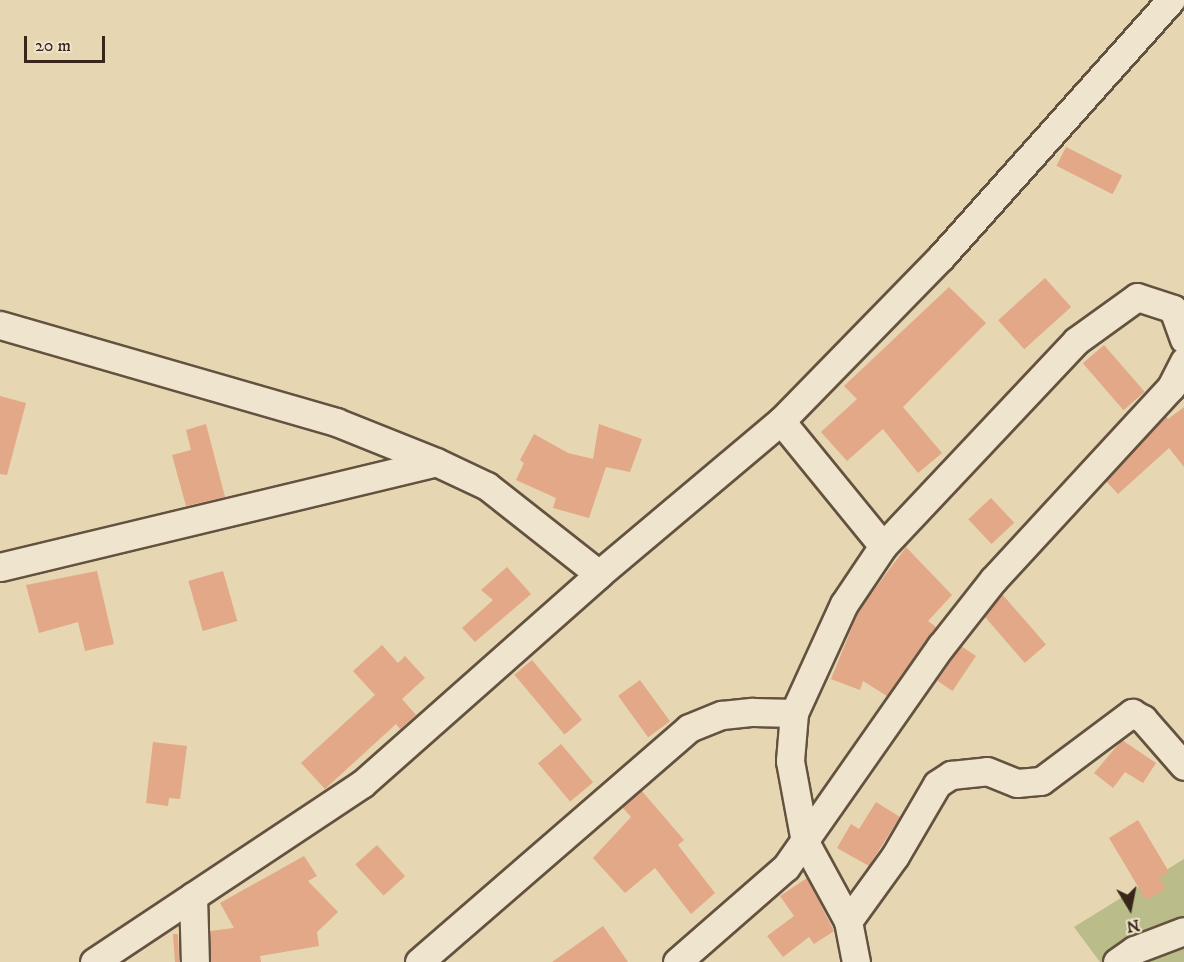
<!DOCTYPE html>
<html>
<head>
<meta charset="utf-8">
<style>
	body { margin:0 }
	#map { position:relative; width:1184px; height:962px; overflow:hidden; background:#e6d6b2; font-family:"IM FELL DW Pica",serif }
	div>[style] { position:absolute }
	.green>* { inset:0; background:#babc89 }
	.building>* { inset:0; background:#e2a888; transform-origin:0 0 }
	.roads { filter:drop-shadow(2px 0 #645240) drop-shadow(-2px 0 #645240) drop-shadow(0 2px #645240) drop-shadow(0 -2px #645240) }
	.street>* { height:27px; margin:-13.5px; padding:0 13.5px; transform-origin:13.5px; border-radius:13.5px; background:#efe4cd }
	span { translate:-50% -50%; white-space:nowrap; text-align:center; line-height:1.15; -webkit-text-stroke:5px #efe4cd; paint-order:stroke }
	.north { position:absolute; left:1100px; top:878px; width:60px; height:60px; -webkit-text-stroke:4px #efe4cd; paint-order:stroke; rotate:170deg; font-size:16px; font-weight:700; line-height:24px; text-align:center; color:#39261a }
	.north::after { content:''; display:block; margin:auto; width:21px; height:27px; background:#39261a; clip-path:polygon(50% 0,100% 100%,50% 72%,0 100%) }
	.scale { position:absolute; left:24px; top:36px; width:81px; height:27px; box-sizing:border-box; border:3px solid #39261a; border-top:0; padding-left:8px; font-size:18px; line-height:21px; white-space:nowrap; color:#39261a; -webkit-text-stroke:4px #efe4cd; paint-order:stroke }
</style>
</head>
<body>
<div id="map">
	<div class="green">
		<div style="clip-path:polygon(1184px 859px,1184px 962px,1100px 962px,1074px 927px)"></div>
	</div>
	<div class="building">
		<div style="left:1066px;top:147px;width:63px;height:21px;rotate:27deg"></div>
		<div style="left:1045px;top:278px;width:39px;height:63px;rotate:48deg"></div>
		<div style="clip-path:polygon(949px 287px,986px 323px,903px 407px,942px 453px,918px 473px,883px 429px,847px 461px,821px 432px,857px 399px,844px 386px)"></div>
		<div style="left:1104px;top:345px;width:62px;height:28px;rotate:49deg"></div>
		<div style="clip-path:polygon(0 396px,26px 403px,7px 475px,0 474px)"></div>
		<div style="clip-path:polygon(1184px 407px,1184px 467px,1169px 448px,1118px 494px,1106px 481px,1166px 416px,1168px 419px)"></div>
		<div style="clip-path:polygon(206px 424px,225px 497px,186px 506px,172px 455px,191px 450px,186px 430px)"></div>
		<div style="clip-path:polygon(599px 424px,642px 439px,630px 472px,606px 467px,589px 518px,553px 508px,556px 498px,516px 480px,524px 463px,520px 460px,534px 434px,568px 453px,593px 459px)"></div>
		<div style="left:991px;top:498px;width:34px;height:31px;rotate:47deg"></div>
		<div style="clip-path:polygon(906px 547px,952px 595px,928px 621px,936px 627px,887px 696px,863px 681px,860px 690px,831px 679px,859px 610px)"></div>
		<div style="clip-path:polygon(507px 567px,531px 594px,475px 642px,462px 628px,493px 600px,481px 590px)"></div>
		<div style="clip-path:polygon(97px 571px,114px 644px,85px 651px,78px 622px,39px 633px,26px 585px)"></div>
		<div style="left:223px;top:571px;width:52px;height:36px;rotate:74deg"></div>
		<div style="left:1002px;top:594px;width:67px;height:28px;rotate:49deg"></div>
		<div style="clip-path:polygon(382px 645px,398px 663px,405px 656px,425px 678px,402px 699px,416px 715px,400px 729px,396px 724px,325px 789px,301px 763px,375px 695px,353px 671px)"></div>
		<div style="left:961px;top:646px;width:18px;height:42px;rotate:34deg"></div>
		<div style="left:532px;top:660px;width:78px;height:23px;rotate:50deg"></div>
		<div style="left:640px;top:680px;width:51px;height:27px;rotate:54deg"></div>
		<div style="clip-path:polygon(1122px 740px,1156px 763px,1143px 783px,1125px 772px,1113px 788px,1094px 773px)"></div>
		<div style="clip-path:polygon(153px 742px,187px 746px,180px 799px,169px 798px,168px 806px,146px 803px)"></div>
		<div style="left:561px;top:744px;width:50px;height:30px;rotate:50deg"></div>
		<div style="clip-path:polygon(641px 790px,684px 840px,678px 845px,715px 893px,691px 914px,655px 868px,625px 893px,593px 858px,631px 817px,622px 807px)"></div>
		<div style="clip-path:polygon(876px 802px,900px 817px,869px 866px,837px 848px,851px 824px,859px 829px)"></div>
		<div style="clip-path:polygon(1138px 820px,1169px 872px,1159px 878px,1166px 889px,1146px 900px,1109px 838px)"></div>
		<div style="left:377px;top:845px;width:42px;height:29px;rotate:48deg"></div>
		<div style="clip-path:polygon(304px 856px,317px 876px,308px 881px,338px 912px,317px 932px,319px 946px,260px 956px,261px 962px,211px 962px,210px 931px,234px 928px,220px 903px)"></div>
		<div style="clip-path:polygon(807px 878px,834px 931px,814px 944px,809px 937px,783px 957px,767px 936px,794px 916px,780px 896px)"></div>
		<div style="clip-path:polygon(603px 926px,628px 962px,552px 962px)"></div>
		<div style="clip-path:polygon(173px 934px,178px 934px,179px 962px,175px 962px)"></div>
	</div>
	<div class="roads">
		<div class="street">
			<div style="left:0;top:325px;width:350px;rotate:16.1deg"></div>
			<div style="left:336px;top:422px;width:108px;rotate:21.8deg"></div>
			<div style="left:436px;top:462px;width:56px;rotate:25.2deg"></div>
			<div style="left:487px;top:486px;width:142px;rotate:38.2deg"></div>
			<div style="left:781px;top:421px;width:161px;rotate:50.8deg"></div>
			<div style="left:883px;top:546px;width:282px;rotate:-46.7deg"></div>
			<div style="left:1076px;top:341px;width:75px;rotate:-35.8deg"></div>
			<div style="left:1137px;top:297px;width:38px;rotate:18deg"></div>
			<div style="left:1173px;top:309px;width:32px;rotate:70deg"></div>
			<div style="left:0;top:567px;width:448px;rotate:-13.5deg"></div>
			<div style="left:794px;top:713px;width:120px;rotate:-65.4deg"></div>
			<div style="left:844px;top:604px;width:70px;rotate:-56.1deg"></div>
			<div style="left:193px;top:896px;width:66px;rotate:88.3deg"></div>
			<div style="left:848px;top:921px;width:80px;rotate:-54.1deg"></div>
			<div style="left:895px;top:856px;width:83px;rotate:-59.7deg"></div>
			<div style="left:937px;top:784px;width:17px;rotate:-33deg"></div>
			<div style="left:951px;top:775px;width:36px;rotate:-6deg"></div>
			<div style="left:987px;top:771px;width:32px;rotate:22deg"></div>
			<div style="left:1017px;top:783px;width:24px;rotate:-5deg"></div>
			<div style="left:1041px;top:781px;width:114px;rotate:-36.8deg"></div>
			<div style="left:1132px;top:713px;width:13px;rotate:29deg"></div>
			<div style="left:1143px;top:719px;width:62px;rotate:48.9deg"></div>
			<div style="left:94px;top:962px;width:322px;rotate:-33.6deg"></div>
			<div style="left:362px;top:784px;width:317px;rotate:-41.5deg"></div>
			<div style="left:599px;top:574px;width:238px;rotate:-40.1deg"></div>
			<div style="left:781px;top:421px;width:229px;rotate:-45.7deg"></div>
			<div style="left:941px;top:257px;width:345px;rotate:-48.2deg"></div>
			<div style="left:419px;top:962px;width:357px;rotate:-40.9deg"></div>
			<div style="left:689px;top:728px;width:35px;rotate:-22deg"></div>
			<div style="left:722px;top:715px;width:31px;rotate:-6deg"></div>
			<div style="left:753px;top:712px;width:41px;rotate:1.4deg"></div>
			<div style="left:794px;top:713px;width:48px;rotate:94.8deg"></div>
			<div style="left:790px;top:761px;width:82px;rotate:79.5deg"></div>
			<div style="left:805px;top:842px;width:90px;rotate:61.4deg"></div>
			<div style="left:848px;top:921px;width:42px;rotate:79deg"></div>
			<div style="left:677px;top:962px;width:145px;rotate:-41.1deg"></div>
			<div style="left:786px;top:867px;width:270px;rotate:-55deg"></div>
			<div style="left:941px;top:646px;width:84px;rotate:-51.8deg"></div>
			<div style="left:993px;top:580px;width:263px;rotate:-47.3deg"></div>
			<div style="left:1171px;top:387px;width:29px;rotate:-63deg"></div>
			<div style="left:1117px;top:962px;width:21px;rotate:-35deg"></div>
			<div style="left:1134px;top:950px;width:53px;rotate:-20.8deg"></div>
		</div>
	</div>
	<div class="north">N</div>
	<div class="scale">20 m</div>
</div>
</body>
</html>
